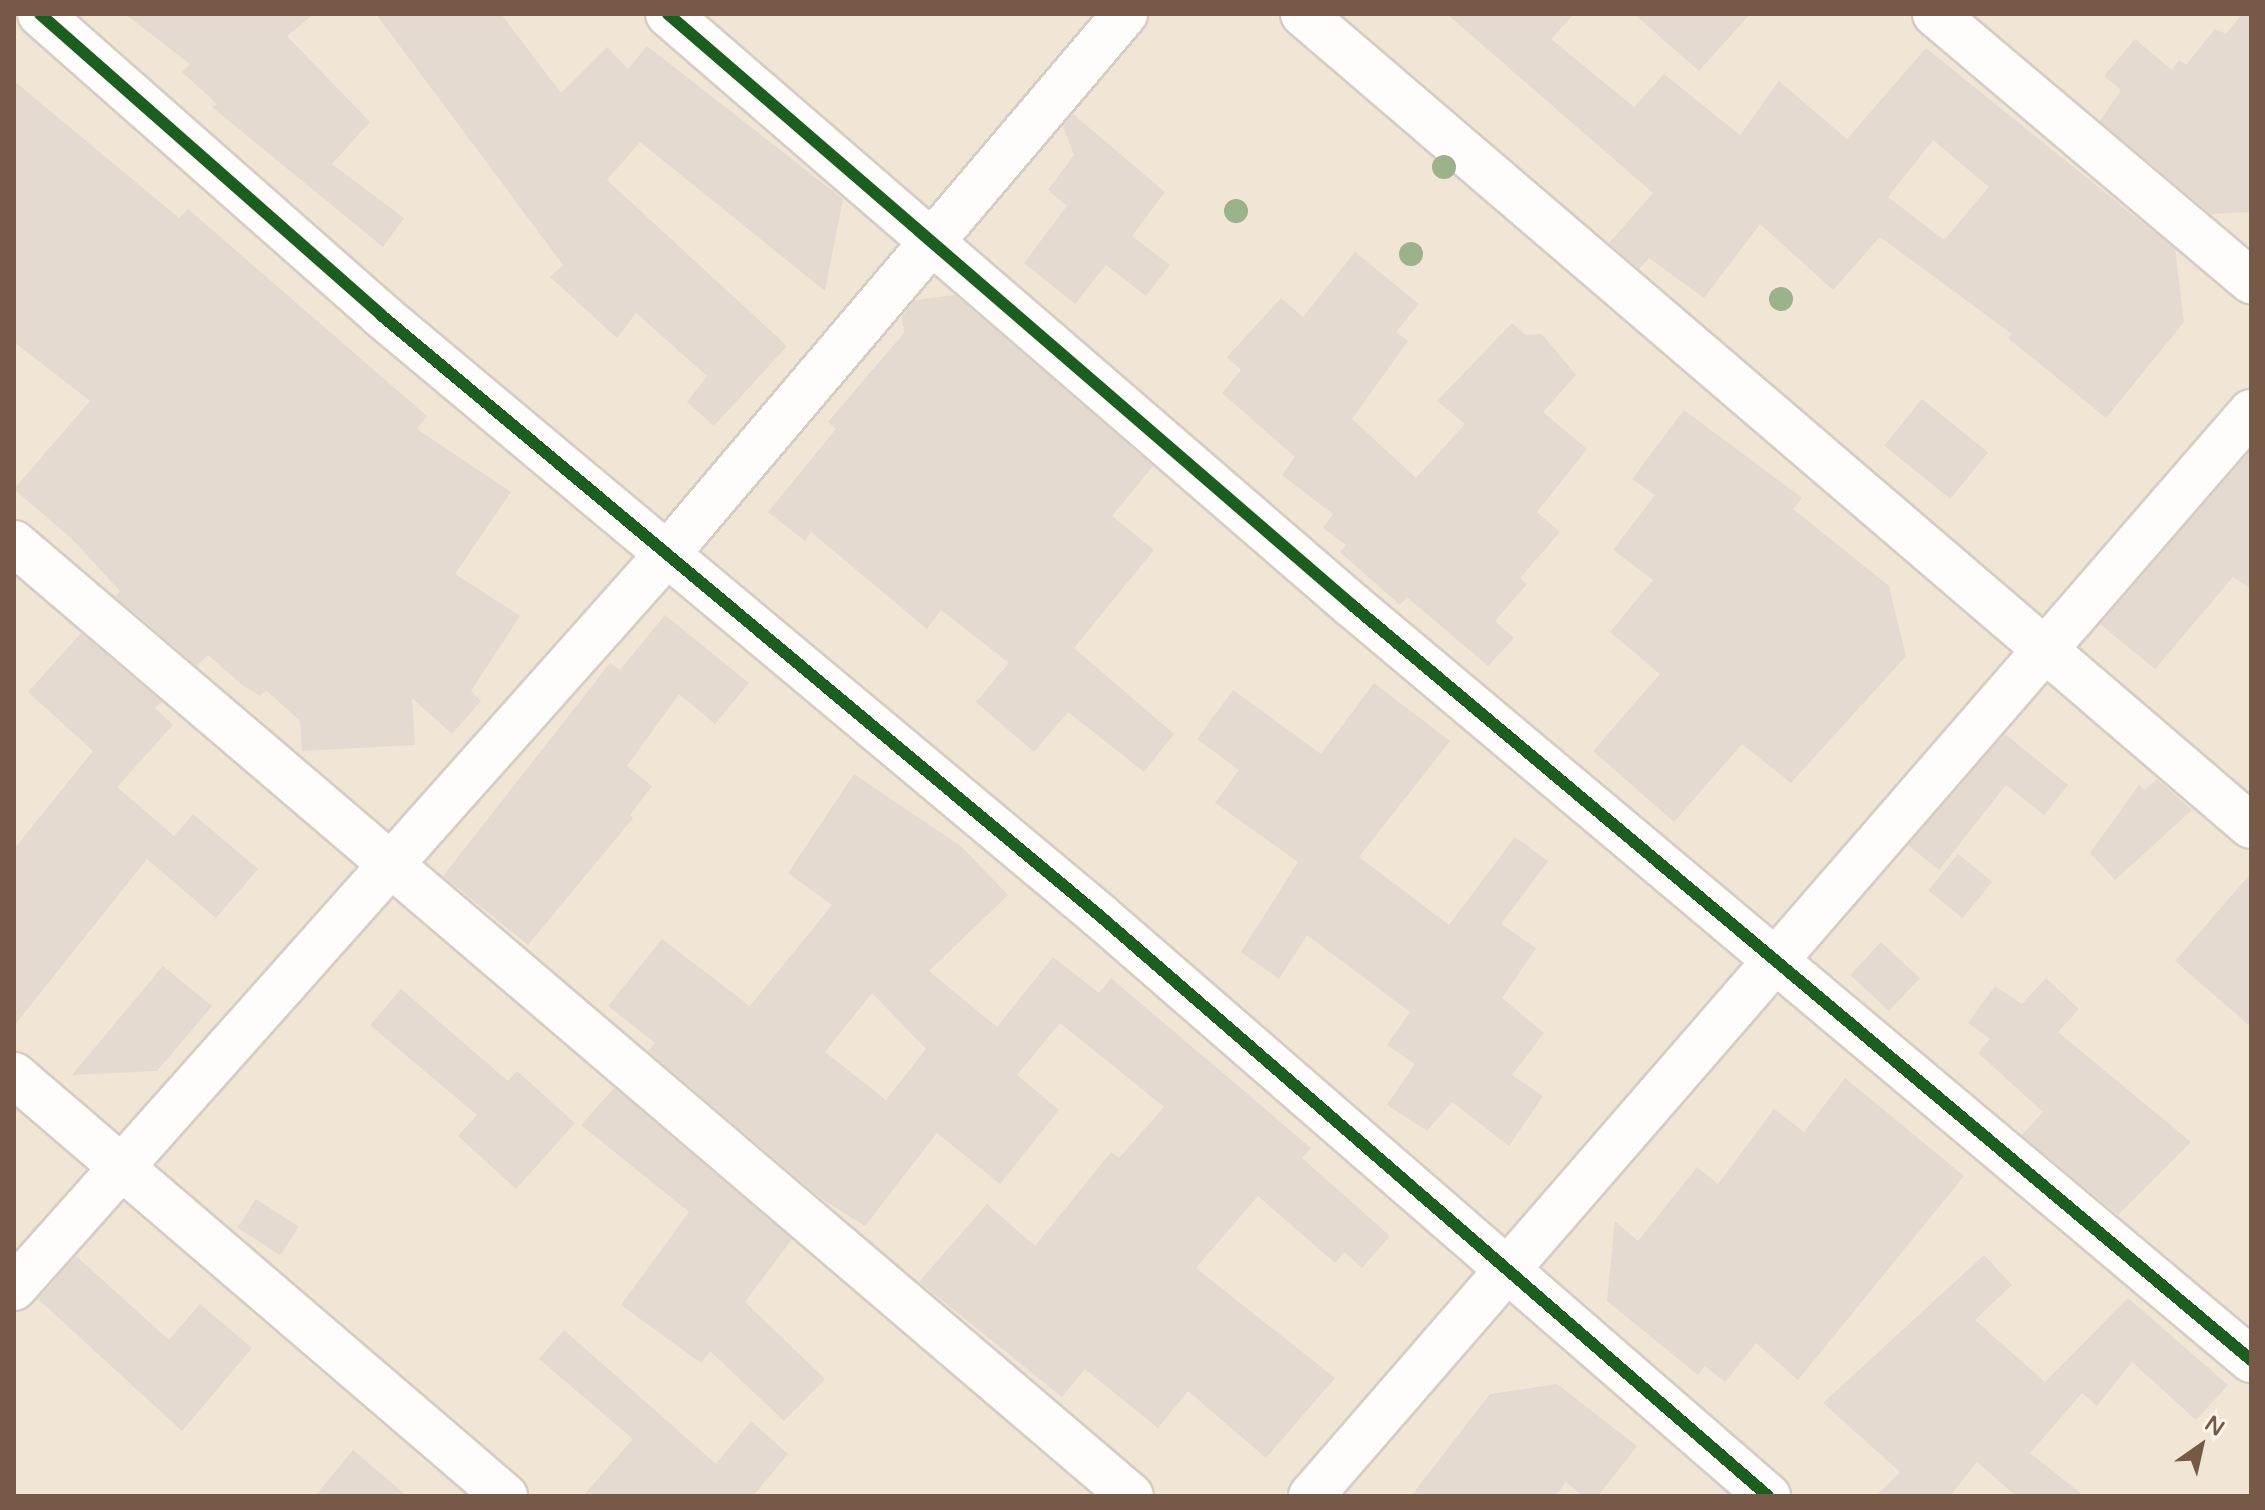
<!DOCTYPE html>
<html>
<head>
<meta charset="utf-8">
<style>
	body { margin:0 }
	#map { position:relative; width:2265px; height:1510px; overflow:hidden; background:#f7f2e8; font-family:"Varela Round",sans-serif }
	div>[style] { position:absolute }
	.residential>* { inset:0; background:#f1e5d5; transform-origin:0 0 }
	.building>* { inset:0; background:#e4dad0; transform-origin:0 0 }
	.roads { filter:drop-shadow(2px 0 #d6cec5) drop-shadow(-2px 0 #d6cec5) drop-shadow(0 2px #d6cec5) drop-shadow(0 -2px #d6cec5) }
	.street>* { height:44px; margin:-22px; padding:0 22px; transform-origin:22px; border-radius:22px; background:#fefdfc }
	.cycleway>* { height:12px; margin:-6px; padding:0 6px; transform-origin:6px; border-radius:6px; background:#1b5e20 }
	.trees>* { width:24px; height:24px; margin:-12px; border-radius:50%; background:#9bb28b }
	span { translate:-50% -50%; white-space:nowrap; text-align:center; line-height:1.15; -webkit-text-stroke:6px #fff7ea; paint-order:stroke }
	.frame { position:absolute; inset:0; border:16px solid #765a47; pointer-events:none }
	.north { position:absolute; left:2161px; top:1406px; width:80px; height:80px; -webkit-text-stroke:6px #fff7ea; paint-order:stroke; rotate:34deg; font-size:22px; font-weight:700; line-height:32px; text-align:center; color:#765a47 }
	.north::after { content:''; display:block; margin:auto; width:28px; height:36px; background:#765a47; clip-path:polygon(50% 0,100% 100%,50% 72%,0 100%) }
</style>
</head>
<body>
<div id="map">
	<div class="residential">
		<div style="left:14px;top:14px;width:2237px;height:1482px"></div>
	</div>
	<div class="building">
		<div style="clip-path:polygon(125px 14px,314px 14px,287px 36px,370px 122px,332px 164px,404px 218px,383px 247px,212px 107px,217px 104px,182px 72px,190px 64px)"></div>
		<div style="clip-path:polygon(376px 14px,501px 14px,561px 93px,607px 47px,628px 69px,647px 46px,843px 199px,825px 291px,640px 142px,607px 180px,787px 346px,714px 426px,687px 402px,707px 376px,636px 313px,617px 338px,550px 277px,563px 265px)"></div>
		<div style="clip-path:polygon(evenodd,1447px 14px,1574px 14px,1551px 39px,1634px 107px,1664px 74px,1740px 135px,1779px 81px,1847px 139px,1926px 48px,2175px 249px,2184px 322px,2106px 418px,2008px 338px,2012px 334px,1880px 237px,1833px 290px,1760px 224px,1704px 298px,1649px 258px,1639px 269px,1609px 243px,1653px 193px,1447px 14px,1933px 140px,1989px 187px,1944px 240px,1888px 197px,1933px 140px)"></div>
		<div style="clip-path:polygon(1634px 14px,1750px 14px,1699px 71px)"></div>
		<div style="clip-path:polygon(2242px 14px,2251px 14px,2251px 212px,2211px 214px,2100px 121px,2121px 90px,2104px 76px,2135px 39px,2172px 70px,2179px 60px,2186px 65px,2215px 29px,2226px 34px)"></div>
		<div style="clip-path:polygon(14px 81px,179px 218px,188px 209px,427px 416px,417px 429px,511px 492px,455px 574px,520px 616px,471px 691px,481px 701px,452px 734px,412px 698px,415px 745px,302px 751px,300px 721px,266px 690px,260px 696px,242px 685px,208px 655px,197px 666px,115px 596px,120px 591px,73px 540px,14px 489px,90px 401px,14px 342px)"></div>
		<div style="clip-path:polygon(1073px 114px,1165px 192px,1132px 236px,1170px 265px,1146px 296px,1106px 265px,1075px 304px,1024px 263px,1067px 206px,1048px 190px,1074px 155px,1063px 126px)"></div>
		<div style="clip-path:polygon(1355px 252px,1419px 304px,1396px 332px,1408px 341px,1352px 419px,1416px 478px,1465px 424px,1437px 401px,1512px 323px,1526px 335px,1542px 334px,1576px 375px,1543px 412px,1587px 449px,1537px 512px,1560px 532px,1520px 578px,1527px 584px,1495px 621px,1514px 638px,1488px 666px,1407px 597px,1400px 605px,1340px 552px,1346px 545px,1323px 528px,1333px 514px,1282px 475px,1295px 457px,1222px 393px,1241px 370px,1227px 357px,1281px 298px,1303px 317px)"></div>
		<div style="clip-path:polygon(955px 295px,1153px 466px,1112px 516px,1154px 550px,1074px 648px,1174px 734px,1144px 772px,1068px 712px,1034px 752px,976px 702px,1009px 663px,941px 610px,927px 629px,811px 532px,805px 541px,768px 512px,836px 429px,828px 422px,904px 333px,902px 316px,916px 300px)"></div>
		<div style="left:1922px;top:399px;width:85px;height:60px;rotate:39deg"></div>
		<div style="clip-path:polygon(1684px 410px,1802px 498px,1793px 509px,1889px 586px,1906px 656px,1791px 783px,1742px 744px,1674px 822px,1593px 751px,1660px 674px,1610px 632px,1653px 580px,1613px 550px,1655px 495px,1632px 479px)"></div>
		<div style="clip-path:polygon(2251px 450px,2251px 589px,2233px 577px,2155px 669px,2100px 624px)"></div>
		<div style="clip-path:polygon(665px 615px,749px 683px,715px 724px,679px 694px,627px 766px,652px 786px,630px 815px,633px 818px,528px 945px,443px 876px,610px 663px,620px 670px)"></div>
		<div style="clip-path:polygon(81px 633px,162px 702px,155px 708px,173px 725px,117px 787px,174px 836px,193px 814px,258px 869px,216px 918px,147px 859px,14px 1026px,14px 849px,93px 751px,28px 692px)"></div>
		<div style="clip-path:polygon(1374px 683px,1450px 741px,1359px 857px,1449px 925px,1515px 837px,1548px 861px,1501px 924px,1536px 948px,1502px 998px,1544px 1033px,1512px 1075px,1543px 1096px,1509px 1146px,1452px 1102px,1427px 1131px,1387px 1105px,1415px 1064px,1387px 1045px,1410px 1012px,1307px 935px,1279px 979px,1241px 952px,1298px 862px,1215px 803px,1239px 770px,1197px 739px,1233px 690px,1321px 754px)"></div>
		<div style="clip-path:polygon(2005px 734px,2068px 785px,2044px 815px,2006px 785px,1939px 870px,1908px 845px)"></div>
		<div style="clip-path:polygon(evenodd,854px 774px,962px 847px,1008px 895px,929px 971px,997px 1027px,1053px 957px,1099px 993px,1111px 978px,1311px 1148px,1302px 1158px,1390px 1236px,1362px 1268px,1344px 1252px,1335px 1263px,1258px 1196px,1196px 1268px,1335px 1378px,1266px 1458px,1188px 1391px,1158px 1428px,1085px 1369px,1062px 1397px,919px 1282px,987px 1204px,1035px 1246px,1111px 1152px,1119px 1158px,1164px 1107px,1060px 1023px,1017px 1075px,1059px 1110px,1000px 1184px,937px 1133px,865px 1226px,822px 1199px,648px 1051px,655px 1043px,608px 1006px,662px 939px,750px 1006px,832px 905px,788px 873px,854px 774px,872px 993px,926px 1049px,886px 1100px,825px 1052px,872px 993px)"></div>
		<div style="clip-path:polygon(2157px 779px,2192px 810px,2115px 880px,2090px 853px,2139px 785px,2145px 790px)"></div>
		<div style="left:1958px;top:854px;width:44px;height:47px;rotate:39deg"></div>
		<div style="clip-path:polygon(2251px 873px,2251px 1027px,2175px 961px)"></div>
		<div style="left:1881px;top:942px;width:53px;height:45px;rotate:43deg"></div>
		<div style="clip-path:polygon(163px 966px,212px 1006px,157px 1071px,72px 1075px)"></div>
		<div style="clip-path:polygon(2046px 978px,2079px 1009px,2058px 1032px,2191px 1142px,2118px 1215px,2022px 1135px,2043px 1112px,1978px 1053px,1990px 1039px,1968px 1023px,1995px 986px,2022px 1004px)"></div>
		<div style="clip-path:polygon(401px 989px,508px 1081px,517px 1071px,575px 1123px,516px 1189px,458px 1136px,477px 1115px,370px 1025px)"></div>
		<div style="clip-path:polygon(1845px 1078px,1964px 1176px,1798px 1380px,1756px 1343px,1725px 1382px,1705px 1366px,1698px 1375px,1607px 1301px,1615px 1221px,1638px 1241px,1697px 1167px,1718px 1184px,1774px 1109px,1804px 1132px)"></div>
		<div style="clip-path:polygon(614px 1088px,792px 1239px,745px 1302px,825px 1379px,784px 1421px,710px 1351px,701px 1363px,621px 1305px,689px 1212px,581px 1125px)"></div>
		<div style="left:256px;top:1199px;width:51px;height:34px;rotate:33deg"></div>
		<div style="clip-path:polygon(1984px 1255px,2012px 1285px,1975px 1320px,2045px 1382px,2128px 1298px,2228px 1385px,2196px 1420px,2132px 1362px,2097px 1406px,2082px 1393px,2030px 1453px,2084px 1496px,2016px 1496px,1977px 1462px,1950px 1496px,1876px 1496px,1900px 1472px,1823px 1403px)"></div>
		<div style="clip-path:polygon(76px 1256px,169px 1340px,200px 1304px,252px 1348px,182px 1431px,38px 1299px)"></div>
		<div style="clip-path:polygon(564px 1330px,716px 1464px,751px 1421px,788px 1454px,753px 1496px,583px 1496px,633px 1439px,539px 1359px)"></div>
		<div style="clip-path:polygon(1557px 1384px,1637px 1446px,1598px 1496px,1583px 1496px,1566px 1482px,1555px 1496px,1411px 1496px,1490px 1394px)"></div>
		<div style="clip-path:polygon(353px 1450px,407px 1496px,315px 1496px)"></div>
	</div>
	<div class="roads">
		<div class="street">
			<div style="left:40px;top:14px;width:455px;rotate:41.4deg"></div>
			<div style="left:381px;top:315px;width:937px;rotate:39.89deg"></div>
			<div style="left:1100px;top:916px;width:885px;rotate:40.97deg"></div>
			<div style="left:668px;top:14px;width:904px;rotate:40.83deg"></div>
			<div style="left:1352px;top:605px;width:1174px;rotate:40.02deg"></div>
			<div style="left:1303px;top:14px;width:1248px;rotate:40.58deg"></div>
			<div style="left:1935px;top:14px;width:414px;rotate:40.2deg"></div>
			<div style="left:14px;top:543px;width:1468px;rotate:40.47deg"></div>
			<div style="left:14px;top:1075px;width:647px;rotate:40.61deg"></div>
			<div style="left:14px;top:1288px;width:984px;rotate:-48.34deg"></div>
			<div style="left:668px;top:553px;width:707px;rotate:-49.71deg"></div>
			<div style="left:1311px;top:1496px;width:1435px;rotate:-49.07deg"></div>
		</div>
	</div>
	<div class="cycleway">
		<div style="left:40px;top:14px;width:455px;rotate:41.4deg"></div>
		<div style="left:381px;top:315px;width:937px;rotate:39.89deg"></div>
		<div style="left:1100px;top:916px;width:885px;rotate:40.97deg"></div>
		<div style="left:668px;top:14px;width:904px;rotate:40.83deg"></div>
		<div style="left:1352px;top:605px;width:1174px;rotate:40.02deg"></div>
	</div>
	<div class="trees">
		<div style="left:1444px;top:167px"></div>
		<div style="left:1236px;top:211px"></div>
		<div style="left:1411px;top:254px"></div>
		<div style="left:1781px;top:299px"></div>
	</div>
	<div class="frame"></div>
	<div class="north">N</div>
</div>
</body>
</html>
